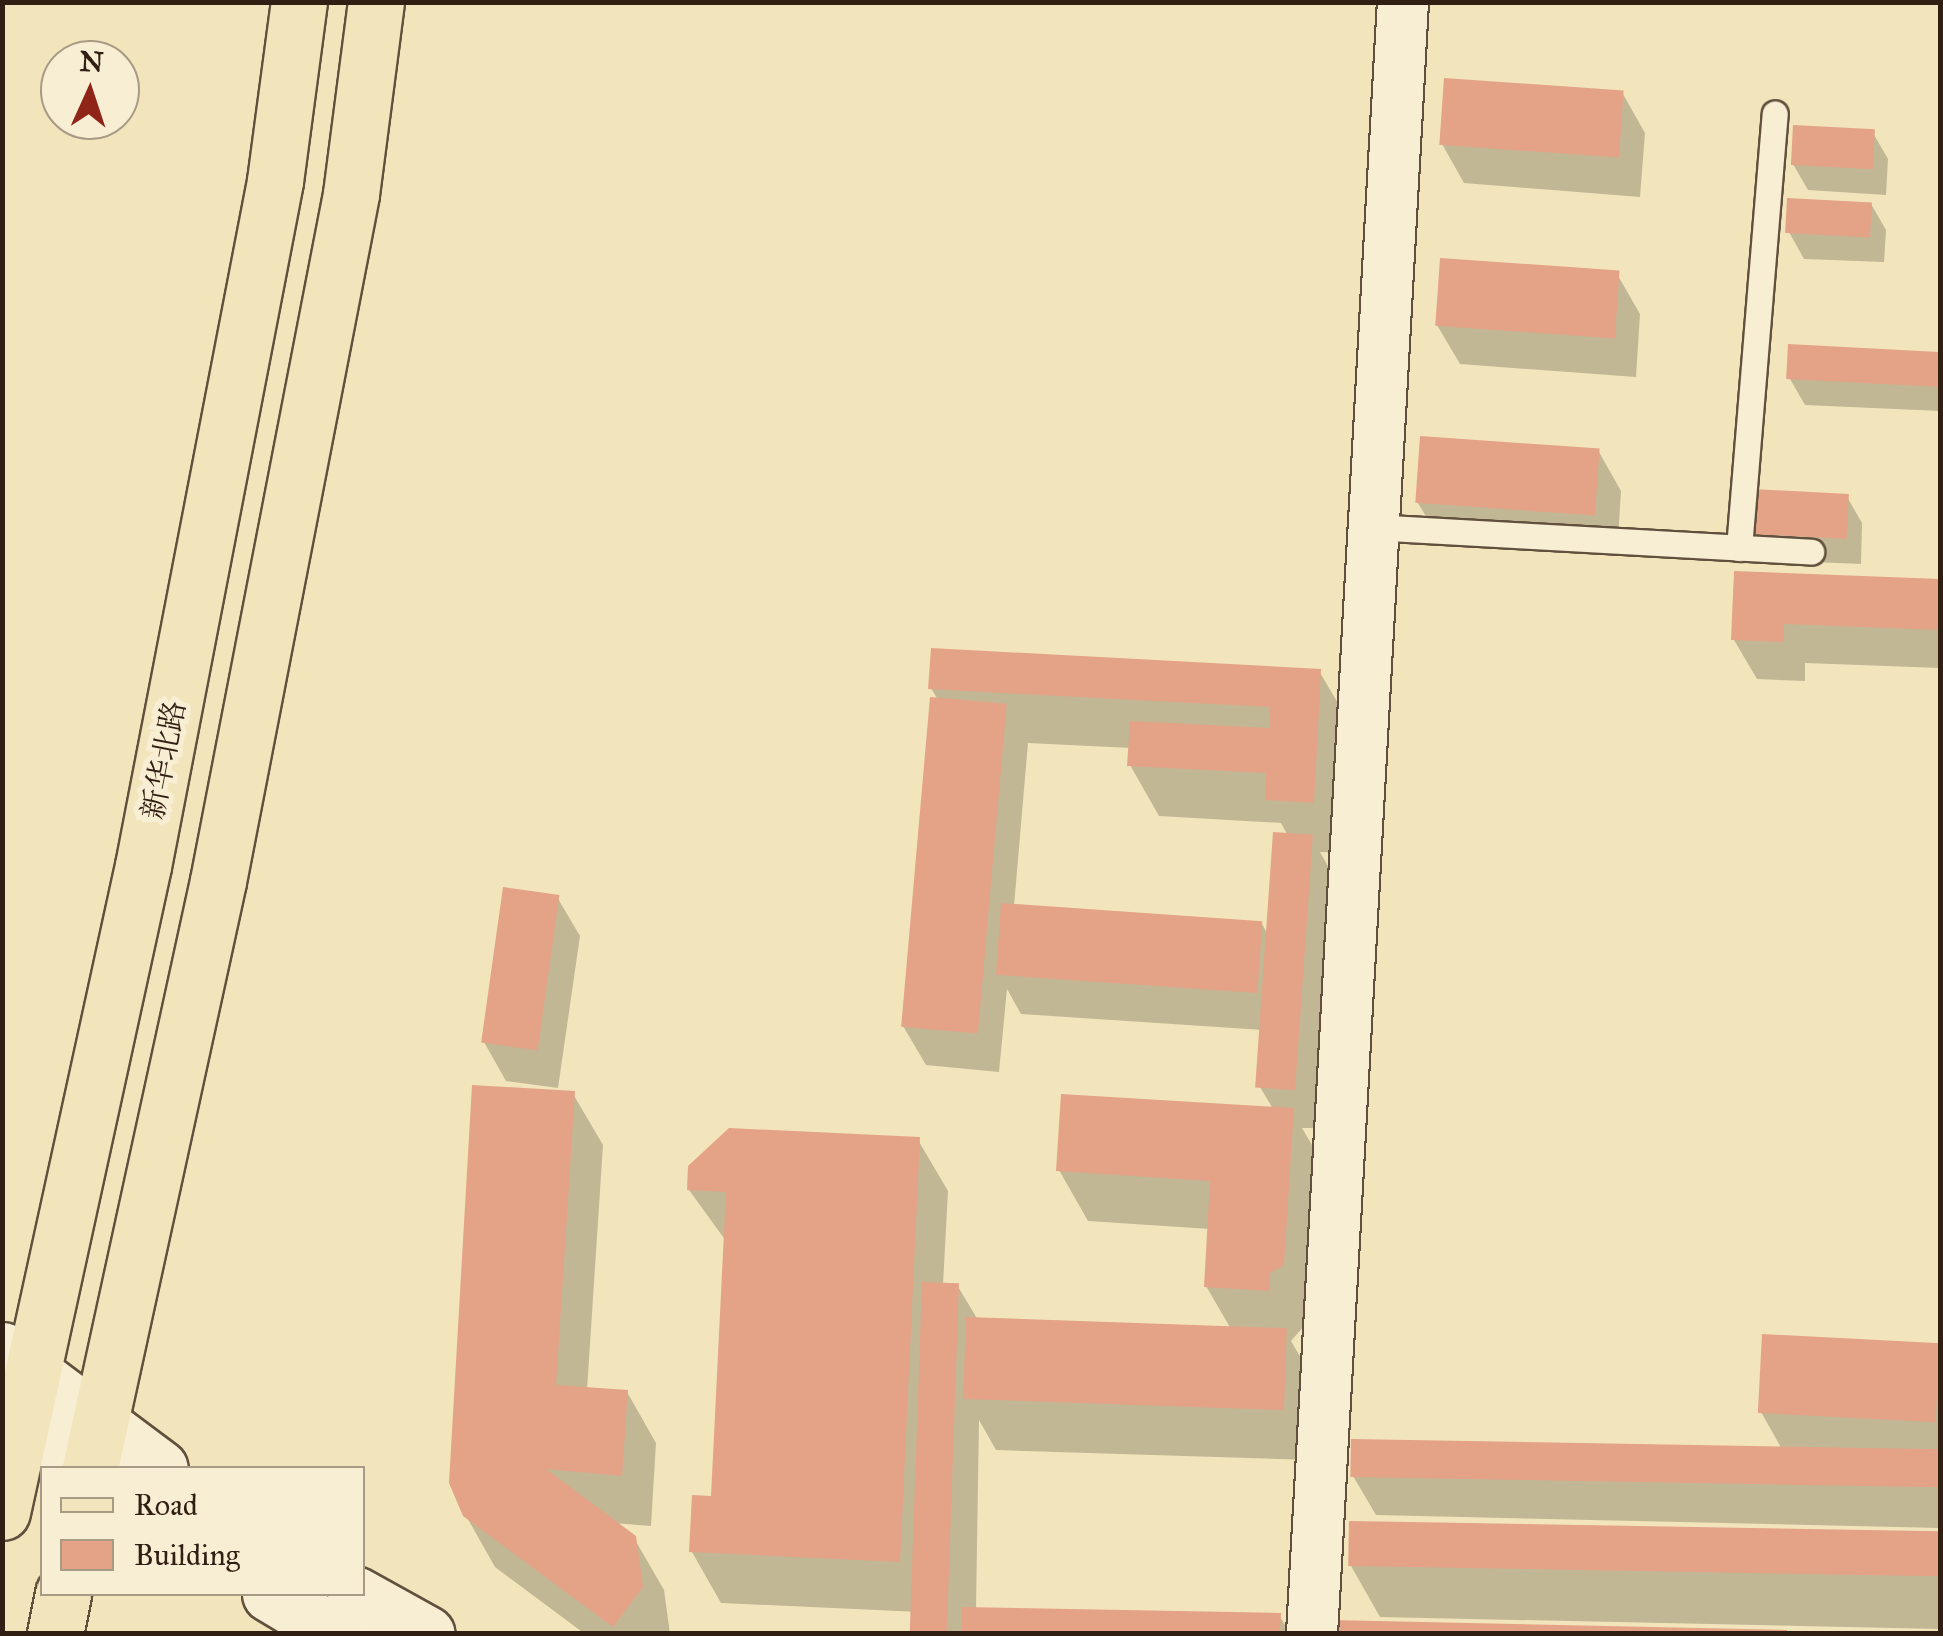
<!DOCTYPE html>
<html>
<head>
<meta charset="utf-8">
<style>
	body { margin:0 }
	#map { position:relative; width:1943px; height:1636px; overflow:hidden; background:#f2e5bb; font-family:"IM FELL Great Primer","Noto Serif SC",serif }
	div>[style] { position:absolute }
	.shadow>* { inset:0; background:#0003 }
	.building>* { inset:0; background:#e4a287; transform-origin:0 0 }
	.roads { filter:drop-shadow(2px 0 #61503d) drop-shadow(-2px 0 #61503d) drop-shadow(0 2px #61503d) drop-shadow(0 -2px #61503d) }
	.service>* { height:25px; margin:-12.5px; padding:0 12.5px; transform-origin:12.5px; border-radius:12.5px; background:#f7eed3 }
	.minor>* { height:50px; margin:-25px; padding:0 25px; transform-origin:25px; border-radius:25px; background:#f7eed3 }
	.tertiary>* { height:55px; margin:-27.5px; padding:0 27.5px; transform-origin:27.5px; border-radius:27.5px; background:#f7eed3 }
	.primary>* { height:55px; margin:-27.5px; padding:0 27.5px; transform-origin:27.5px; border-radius:27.5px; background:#f2e5bb }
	span { translate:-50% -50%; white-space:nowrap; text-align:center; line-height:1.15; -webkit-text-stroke:10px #f7eed3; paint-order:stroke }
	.street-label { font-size:30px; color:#311f13 }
	.frame { position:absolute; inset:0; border:5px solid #311f13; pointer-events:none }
	.legend { position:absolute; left:40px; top:1466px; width:325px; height:130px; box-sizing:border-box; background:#f7eed3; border:2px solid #a89b86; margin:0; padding:12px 18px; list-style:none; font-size:30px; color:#311f13 }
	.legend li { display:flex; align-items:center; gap:20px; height:50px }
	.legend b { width:50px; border:2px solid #a89b86 }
	.north { position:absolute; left:40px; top:40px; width:100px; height:100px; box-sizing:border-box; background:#f7eed3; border:2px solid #a89b86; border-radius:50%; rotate:3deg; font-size:28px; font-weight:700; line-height:40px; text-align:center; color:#311f13 }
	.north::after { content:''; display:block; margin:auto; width:35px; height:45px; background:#8f2418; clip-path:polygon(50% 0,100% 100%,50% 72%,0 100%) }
</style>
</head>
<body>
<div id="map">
	<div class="shadow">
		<div style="clip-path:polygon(1623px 94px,1645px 133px,1640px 197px,1464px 183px,1442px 144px)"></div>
		<div style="clip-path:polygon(1873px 133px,1888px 159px,1886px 195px,1808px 190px,1793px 164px)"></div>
		<div style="clip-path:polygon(1871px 204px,1886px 230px,1884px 262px,1804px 259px,1789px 232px)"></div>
		<div style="clip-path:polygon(1617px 274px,1640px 314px,1636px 377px,1460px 364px,1437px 325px)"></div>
		<div style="clip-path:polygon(1938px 353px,1940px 411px,1805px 405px,1790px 379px)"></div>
		<div style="clip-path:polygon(1599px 452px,1621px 491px,1617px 555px,1441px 542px,1418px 503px)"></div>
		<div style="clip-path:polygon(1847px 497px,1862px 523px,1861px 564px,1769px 560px,1754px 533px)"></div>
		<div style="clip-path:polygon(1736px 574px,1940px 582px,1940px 668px,1805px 663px,1805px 681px,1757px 679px,1734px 640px)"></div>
		<div style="clip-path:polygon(evenodd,1319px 671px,1349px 722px,1342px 853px,1320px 852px,1334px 877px,1319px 1128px,1302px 1128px,1322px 1162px,1312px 1317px,1291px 1341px,1315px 1382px,1312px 1460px,996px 1450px,979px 1420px,976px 1610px,1279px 1615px,1290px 1634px,920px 1634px,920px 1612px,721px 1603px,692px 1552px,713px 1498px,726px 1241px,689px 1190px,918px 1140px,948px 1191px,943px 1285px,957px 1285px,978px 1320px,1231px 1329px,1206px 1286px,1210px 1229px,1088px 1221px,1059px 1170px,1273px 1109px,1260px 1087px,1263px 1030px,1021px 1014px,1007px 989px,999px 1072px,926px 1065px,903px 1026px,938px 700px,931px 688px,1319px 671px,1028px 743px,1131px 748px,1130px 765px,1159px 816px,1281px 823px,1288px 836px,1269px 937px,1261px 922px,1014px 906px,1028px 743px)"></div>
		<div style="clip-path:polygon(557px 897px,580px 936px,558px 1088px,506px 1081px,484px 1042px)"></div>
		<div style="clip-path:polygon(573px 1094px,603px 1145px,587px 1390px,627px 1392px,656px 1443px,651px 1526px,613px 1523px,634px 1538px,664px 1590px,670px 1634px,585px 1634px,495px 1567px,465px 1514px)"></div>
		<div style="clip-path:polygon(1765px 1337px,1940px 1344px,1940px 1528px,1376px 1515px,1353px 1476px,1783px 1451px,1761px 1412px)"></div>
		<div style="clip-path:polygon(1352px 1524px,1940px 1537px,1940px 1629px,1380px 1617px,1351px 1566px)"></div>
	</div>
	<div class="building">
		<div style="left:1444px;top:78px;width:180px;height:67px;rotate:4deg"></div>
		<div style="left:1793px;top:125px;width:82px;height:40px;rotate:3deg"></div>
		<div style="left:1787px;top:198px;width:85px;height:35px;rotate:3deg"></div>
		<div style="left:1440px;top:258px;width:180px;height:68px;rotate:4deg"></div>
		<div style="left:1788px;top:344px;width:151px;height:35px;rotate:3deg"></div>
		<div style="left:1420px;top:436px;width:180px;height:67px;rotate:4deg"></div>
		<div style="left:1753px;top:489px;width:96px;height:45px;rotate:3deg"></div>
		<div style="clip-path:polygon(1734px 571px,1940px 579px,1940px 630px,1784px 624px,1783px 642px,1731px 640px)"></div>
		<div style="clip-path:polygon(931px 648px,1321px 669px,1314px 803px,1265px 800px,1266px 773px,1127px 766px,1130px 721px,1269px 728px,1270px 707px,928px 689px)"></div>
		<div style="left:930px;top:697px;width:77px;height:331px;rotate:5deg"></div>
		<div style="left:1273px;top:832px;width:40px;height:256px;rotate:4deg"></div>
		<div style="left:503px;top:887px;width:57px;height:157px;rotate:8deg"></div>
		<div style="left:1001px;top:903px;width:262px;height:72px;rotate:4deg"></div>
		<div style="clip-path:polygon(472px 1085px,575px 1091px,556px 1385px,628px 1390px,622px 1476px,546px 1469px,636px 1536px,643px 1587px,613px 1627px,463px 1516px,449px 1483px)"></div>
		<div style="clip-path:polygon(1061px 1094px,1294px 1108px,1284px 1265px,1270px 1273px,1269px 1291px,1204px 1287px,1210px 1181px,1056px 1171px)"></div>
		<div style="clip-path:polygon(729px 1128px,920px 1137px,900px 1562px,689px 1552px,692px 1495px,711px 1496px,726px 1192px,687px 1190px,688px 1166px)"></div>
		<div style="left:922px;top:1282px;width:37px;height:352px;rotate:2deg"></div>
		<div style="left:966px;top:1317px;width:321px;height:82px;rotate:2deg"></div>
		<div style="left:1762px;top:1334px;width:178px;height:79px;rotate:3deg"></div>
		<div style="left:1351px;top:1439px;width:589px;height:38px;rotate:1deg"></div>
		<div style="left:1349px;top:1521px;width:591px;height:45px;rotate:1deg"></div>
		<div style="clip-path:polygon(962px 1607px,1281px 1613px,1280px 1634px,962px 1634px)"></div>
		<div style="clip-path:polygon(1330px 1620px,1787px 1630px,1787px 1634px,1330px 1634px)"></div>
	</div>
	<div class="roads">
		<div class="service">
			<div style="left:1370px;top:527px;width:442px;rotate:3.2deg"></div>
			<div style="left:1739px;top:548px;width:436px;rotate:-85.3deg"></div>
		</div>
		<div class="minor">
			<div style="left:1312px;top:1634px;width:1635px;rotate:-86.81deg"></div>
		</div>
		<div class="tertiary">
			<div style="left:2px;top:1350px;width:197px;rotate:36.8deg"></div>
			<div style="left:2px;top:1405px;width:104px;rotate:37.2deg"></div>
			<div style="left:270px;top:1594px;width:78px;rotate:30.8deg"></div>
			<div style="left:355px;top:1594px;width:82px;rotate:29.1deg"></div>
		</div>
		<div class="primary">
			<div style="left:90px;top:1468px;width:601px;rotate:-77.7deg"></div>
			<div style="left:218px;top:881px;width:700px;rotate:-79.04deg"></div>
			<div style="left:351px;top:194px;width:194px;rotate:-82.6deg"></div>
			<div style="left:2px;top:1512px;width:661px;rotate:-77.69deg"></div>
			<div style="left:143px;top:866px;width:698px;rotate:-79.09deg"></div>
			<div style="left:275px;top:181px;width:181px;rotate:-82.4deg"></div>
			<div style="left:55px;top:1634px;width:41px;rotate:-78.7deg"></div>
		</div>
	</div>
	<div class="street-label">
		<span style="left:164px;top:760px;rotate:-79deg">新华北路</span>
	</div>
	<div class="frame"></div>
	<ul class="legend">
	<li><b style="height:12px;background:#f2e5bb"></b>Road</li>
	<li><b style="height:28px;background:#e4a287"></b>Building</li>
	</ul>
	<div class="north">N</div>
</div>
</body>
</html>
